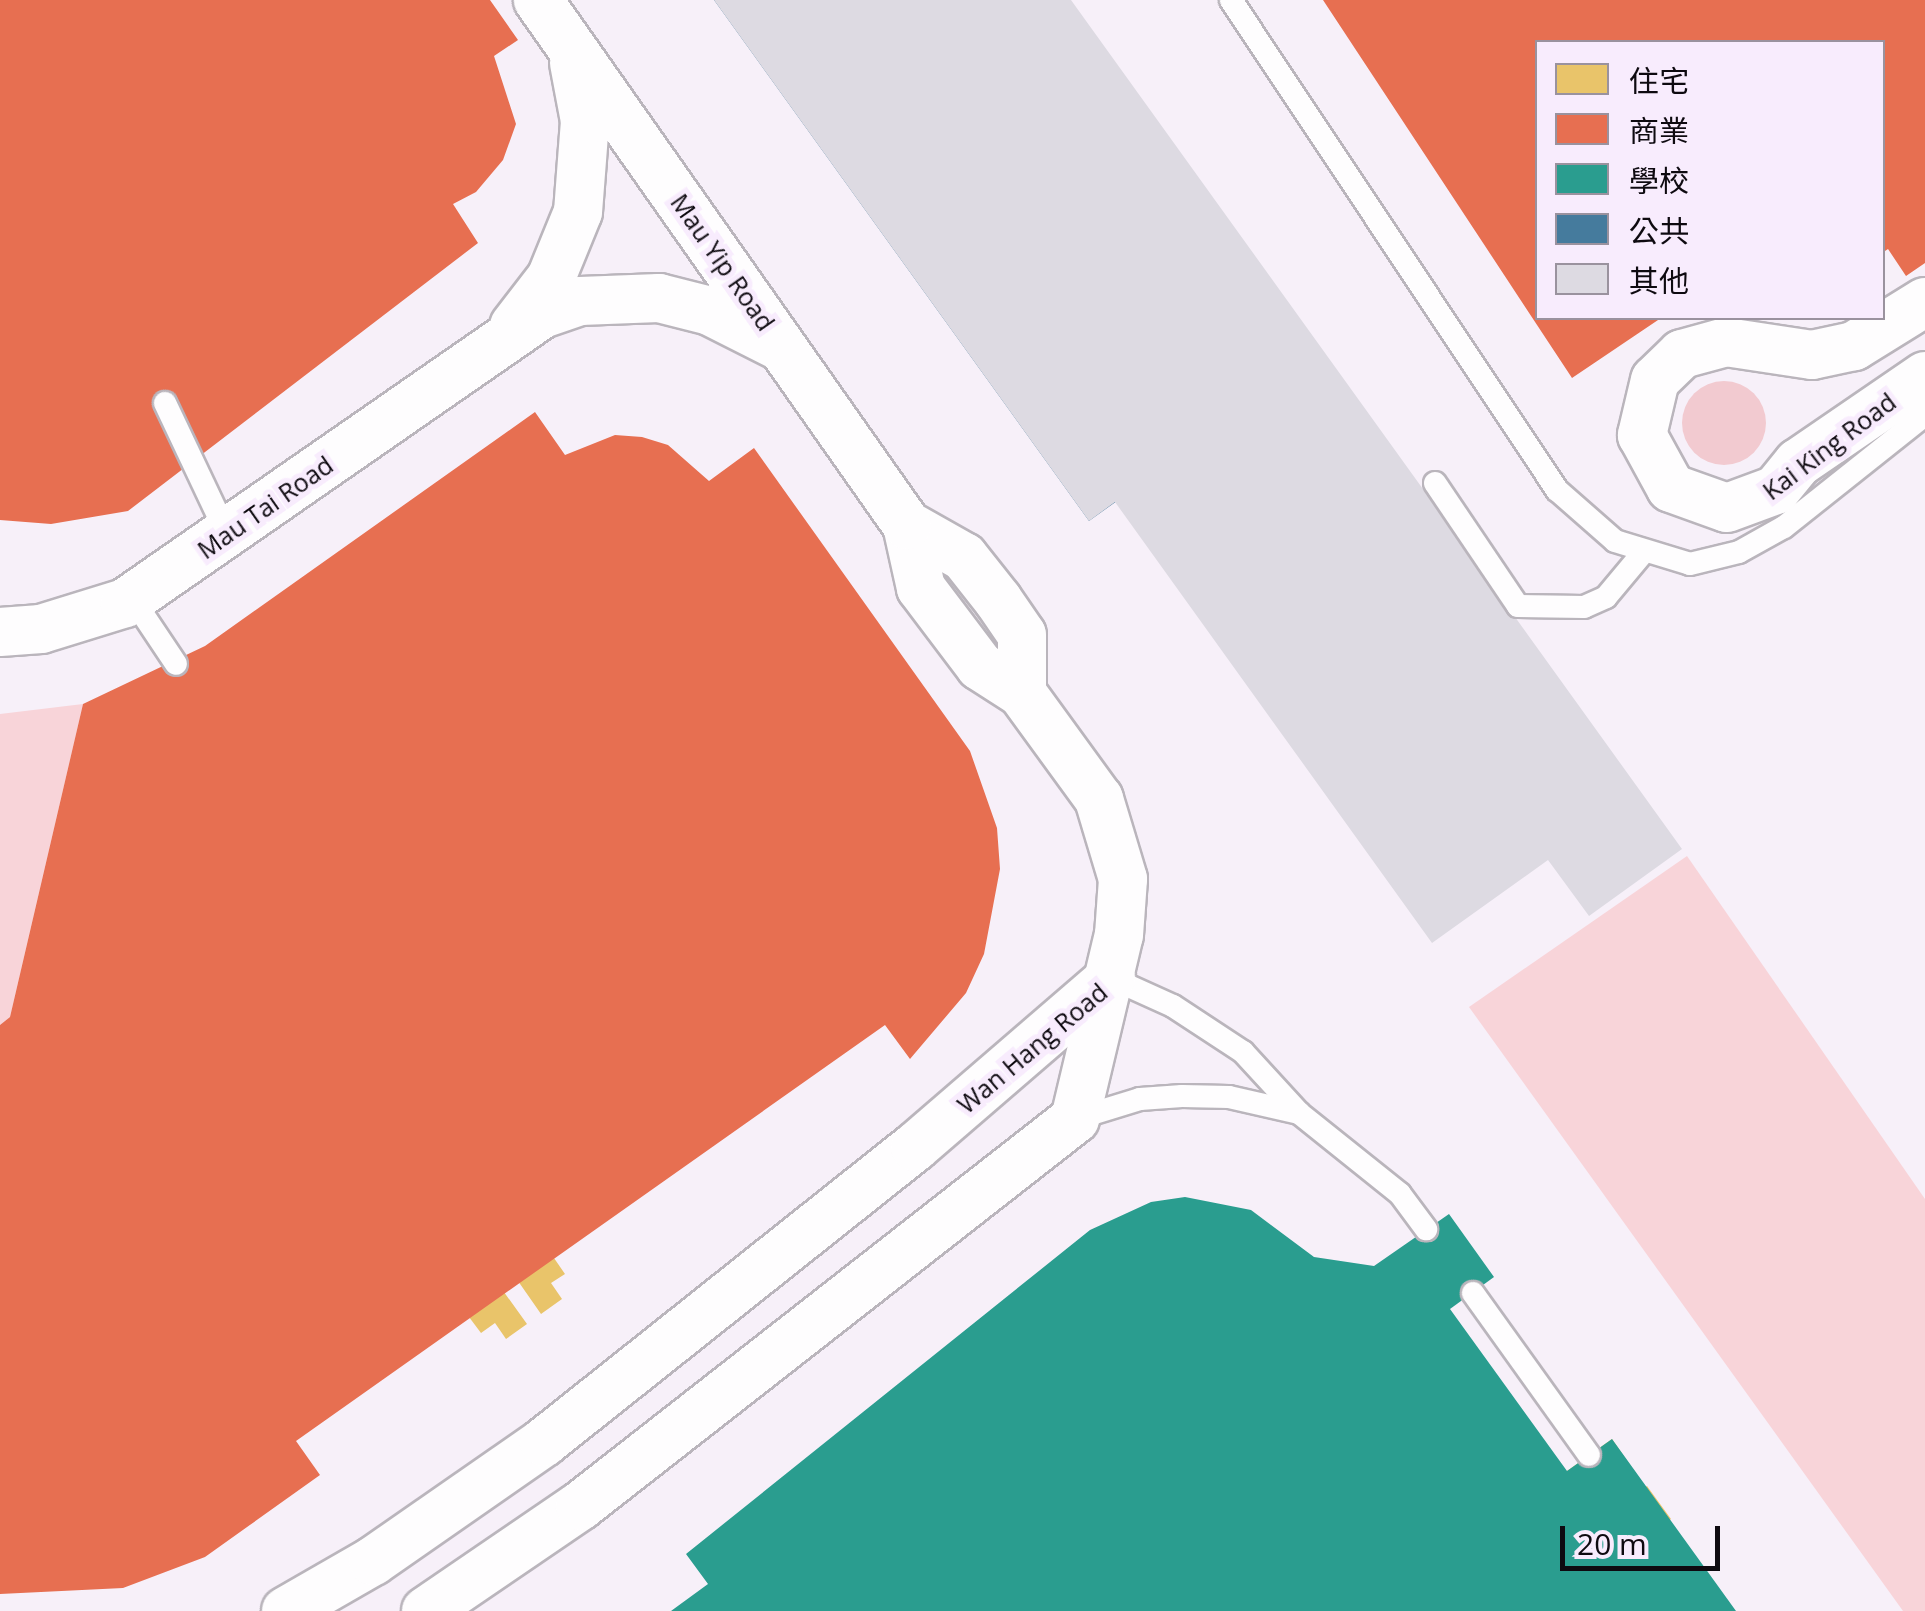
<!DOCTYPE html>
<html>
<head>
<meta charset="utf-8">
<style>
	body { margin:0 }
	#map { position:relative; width:1925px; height:1611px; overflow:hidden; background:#f7f0f9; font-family:"Open Sans","Noto Sans TC",sans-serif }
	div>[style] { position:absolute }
	.green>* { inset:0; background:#f8d4d9 }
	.forest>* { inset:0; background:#f2cad0 }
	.round { border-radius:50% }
	.homes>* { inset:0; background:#e9c46a }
	.shops>* { inset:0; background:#e76f51 }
	.schools>* { inset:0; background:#2a9d8f }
	.public>* { inset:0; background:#457b9d }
	.building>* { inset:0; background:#dddae2 }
	.roads { filter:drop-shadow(2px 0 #bab5bc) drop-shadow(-2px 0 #bab5bc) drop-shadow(0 2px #bab5bc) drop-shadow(0 -2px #bab5bc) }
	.service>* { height:22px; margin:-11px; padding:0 11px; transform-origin:11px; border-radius:11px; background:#fefdfe }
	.minor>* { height:48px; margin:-24px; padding:0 24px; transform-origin:24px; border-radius:24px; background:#fefdfe }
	span { translate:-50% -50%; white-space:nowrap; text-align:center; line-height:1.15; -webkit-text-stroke:10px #f8ecfd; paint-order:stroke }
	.street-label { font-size:25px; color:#0e0a10 }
	.legend { position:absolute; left:1535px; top:40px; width:350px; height:280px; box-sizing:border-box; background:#f8ecfd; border:2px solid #9a929e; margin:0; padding:12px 18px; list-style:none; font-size:30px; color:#0e0a10 }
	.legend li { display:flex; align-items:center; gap:20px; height:50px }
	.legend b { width:50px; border:2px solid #9a929e }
	.scale { position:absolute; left:1560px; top:1526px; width:160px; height:45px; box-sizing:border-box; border:5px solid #0e0a10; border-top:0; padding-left:12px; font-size:30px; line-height:35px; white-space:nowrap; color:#0e0a10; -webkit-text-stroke:8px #f8ecfd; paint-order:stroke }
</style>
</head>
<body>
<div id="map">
	<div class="green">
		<div style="clip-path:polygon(83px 704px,10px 1017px,0 1025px,0 714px)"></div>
		<div style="clip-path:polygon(1687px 856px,1925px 1199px,1925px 1611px,1903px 1611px,1469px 1007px)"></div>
	</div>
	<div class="forest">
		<div class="round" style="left:1682px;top:381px;width:84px;height:84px"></div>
	</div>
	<div class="homes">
		<div style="clip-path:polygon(186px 0,422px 0,441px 26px,401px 56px,373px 20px,352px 36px,393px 91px,349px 123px,298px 54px,230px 104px,164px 16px)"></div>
		<div style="clip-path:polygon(1328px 0,1519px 0,1530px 15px,1431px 84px,1384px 18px,1356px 39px)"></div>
		<div style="clip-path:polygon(1882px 43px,1908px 79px,1925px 67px,1925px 257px,1908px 269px,1888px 241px,1882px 246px)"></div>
		<div style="clip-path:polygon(1538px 65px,1538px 297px,1531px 301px,1468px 211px,1496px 192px,1450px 127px)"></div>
		<div style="clip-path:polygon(0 237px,24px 270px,68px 238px,131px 322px,87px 354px,126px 406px,84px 436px,58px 400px,36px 416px,77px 472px,34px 503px,0 458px)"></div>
		<div style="clip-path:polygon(1586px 318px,1650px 318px,1607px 347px)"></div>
		<div style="clip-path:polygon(430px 498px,455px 532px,501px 500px,511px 513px,524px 503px,539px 523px,479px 565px,492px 584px,538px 552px,549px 567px,536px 576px,547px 592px,514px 615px,541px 652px,509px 674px,483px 637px,469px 648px,494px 685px,463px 706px,437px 670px,405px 693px,392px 677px,380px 686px,368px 671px,415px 639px,402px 620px,341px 662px,327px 643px,341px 633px,331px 620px,378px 587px,353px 552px,384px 531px,408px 564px,423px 554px,399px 520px)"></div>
		<div style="clip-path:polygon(742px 549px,752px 563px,765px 554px,798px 599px,833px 575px,854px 605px,820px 630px,830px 645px,865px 621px,887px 652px,853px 676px,886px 722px,873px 732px,882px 745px,862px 759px,820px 700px,801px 713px,834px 758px,818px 770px,809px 757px,792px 768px,769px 735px,733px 761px,710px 730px,747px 705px,736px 690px,700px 716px,678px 685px,714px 659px,690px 626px,707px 614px,698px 602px,713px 591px,746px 637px,764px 623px,721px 564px)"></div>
		<div style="clip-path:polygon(721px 900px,748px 936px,780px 913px,792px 929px,805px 920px,815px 935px,770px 968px,783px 986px,844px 943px,858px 964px,844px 974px,854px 987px,807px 1020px,832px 1054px,801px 1076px,776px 1041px,761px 1052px,786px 1087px,755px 1109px,730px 1074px,684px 1107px,674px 1094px,660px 1104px,646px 1083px,706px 1041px,693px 1023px,647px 1055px,636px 1040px,649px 1031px,637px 1014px,671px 991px,644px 954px,676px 933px,701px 968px,716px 959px,690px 922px)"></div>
		<div style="clip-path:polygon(436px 1102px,461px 1137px,508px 1104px,517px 1117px,532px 1107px,546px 1127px,485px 1169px,498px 1188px,575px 1135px,589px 1154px,573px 1166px,583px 1179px,554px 1200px,545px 1245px,565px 1274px,551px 1283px,562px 1299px,541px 1314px,488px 1238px,473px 1249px,527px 1324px,506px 1339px,495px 1323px,481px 1333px,460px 1305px,415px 1298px,386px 1319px,376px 1306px,360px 1316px,346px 1297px,421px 1242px,408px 1225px,349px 1266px,334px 1247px,348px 1237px,338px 1224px,384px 1191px,360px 1156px,391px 1134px,416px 1169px,431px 1158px,406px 1124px)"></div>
		<div style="clip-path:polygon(150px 1305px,175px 1339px,221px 1306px,231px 1320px,245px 1310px,259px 1330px,199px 1372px,212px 1391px,288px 1338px,302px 1358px,286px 1369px,296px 1382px,267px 1403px,258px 1448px,279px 1476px,264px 1487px,276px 1502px,255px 1516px,201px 1441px,186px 1452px,240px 1527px,219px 1541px,209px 1526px,195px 1536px,174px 1508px,128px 1501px,99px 1522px,89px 1508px,74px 1519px,60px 1500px,135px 1446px,122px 1427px,61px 1470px,47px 1450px,61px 1440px,51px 1427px,98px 1394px,74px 1359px,104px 1338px,129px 1371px,144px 1362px,119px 1327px)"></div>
		<div style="clip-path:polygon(941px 1364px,951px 1377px,964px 1367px,988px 1398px,1064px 1410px,1095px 1387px,1105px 1401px,1118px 1392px,1132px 1411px,1075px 1452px,1085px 1468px,1143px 1426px,1157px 1445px,1144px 1454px,1155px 1468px,1123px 1491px,1117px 1529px,1150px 1574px,1113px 1600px,1044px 1505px,978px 1494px,882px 1565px,855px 1528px,900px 1495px,907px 1457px,883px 1426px,897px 1416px,888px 1403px,907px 1389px,950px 1446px,964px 1436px,922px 1378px)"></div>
		<div style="clip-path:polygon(1496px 1419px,1529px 1465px,1567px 1471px,1612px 1439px,1635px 1472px,1578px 1513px,1589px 1528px,1647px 1486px,1671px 1519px,1626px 1551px,1620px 1589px,1636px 1611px,1474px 1611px,1483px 1605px,1472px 1590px,1442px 1611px,1419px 1611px,1410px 1599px,1430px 1585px,1422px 1575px,1434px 1567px,1440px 1529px,1407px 1484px,1435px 1464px,1448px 1482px,1456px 1475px,1477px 1502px,1493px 1492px,1472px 1464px,1481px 1457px,1468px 1439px)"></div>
	</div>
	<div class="shops">
		<div style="clip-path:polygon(0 0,490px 0,518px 40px,494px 56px,516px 124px,503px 160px,476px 192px,453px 204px,478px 243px,128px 511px,51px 524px,0 520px)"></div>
		<div style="clip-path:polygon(1323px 0,1925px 0,1925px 263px,1906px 276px,1888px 249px,1882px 253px,1882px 42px,1538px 42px,1538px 318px,1661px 318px,1572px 378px)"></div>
		<div style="clip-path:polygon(535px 412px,565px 455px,615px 435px,642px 437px,668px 445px,709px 481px,754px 448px,970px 751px,997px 828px,1000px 869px,984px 954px,966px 993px,910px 1059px,885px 1025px,296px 1441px,320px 1475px,205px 1557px,123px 1588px,0 1594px,0 1025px,10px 1017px,83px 704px,205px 646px)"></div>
	</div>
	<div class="schools">
		<div style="clip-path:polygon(1185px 1197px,1251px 1210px,1314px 1257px,1374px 1266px,1449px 1214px,1494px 1277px,1450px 1309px,1567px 1471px,1612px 1439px,1736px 1611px,671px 1611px,708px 1584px,686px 1554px,1090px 1230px,1151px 1202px)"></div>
	</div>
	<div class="public">
		<div style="clip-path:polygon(714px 0,1018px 0,1327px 429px,1195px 523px,1159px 471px,1089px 521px)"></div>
	</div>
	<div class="building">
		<div style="clip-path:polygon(714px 0,1071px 0,1682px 849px,1589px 916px,1548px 860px,1432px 943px,1115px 502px,1089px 521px)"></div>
	</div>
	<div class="roads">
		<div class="service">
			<div style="left:1231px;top:0;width:589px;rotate:56.36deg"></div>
			<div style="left:1557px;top:490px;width:77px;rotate:41.3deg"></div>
			<div style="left:1615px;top:541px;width:78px;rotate:17deg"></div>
			<div style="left:1690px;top:564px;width:50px;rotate:-13.8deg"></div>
			<div style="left:1739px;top:552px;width:51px;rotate:-29.1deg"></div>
			<div style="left:1784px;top:527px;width:180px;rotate:-38.5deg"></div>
			<div style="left:165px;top:403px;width:145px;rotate:64.7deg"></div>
			<div style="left:1435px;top:483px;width:148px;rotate:56deg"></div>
			<div style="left:1518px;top:606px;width:66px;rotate:0.9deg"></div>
			<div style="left:1584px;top:607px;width:24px;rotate:-24deg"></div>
			<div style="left:1606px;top:597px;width:56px;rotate:-50.1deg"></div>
			<div style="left:132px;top:598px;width:79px;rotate:56.3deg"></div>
			<div style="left:1111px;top:978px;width:68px;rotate:24.3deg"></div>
			<div style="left:1173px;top:1006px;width:84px;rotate:33.3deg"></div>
			<div style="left:1243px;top:1052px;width:83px;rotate:47.4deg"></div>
			<div style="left:1299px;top:1113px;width:129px;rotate:38.7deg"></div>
			<div style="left:1400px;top:1194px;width:44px;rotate:53.4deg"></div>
			<div style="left:1075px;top:1119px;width:68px;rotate:-17.1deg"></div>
			<div style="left:1140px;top:1099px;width:42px;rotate:-4.1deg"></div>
			<div style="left:1182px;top:1096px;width:47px;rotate:1.2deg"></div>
			<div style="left:1229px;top:1097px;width:72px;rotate:12.9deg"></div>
			<div style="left:1473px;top:1293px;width:199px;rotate:54.4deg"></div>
		</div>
		<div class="minor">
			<div style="left:1925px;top:302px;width:84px;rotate:148.2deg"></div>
			<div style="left:1854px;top:346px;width:43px;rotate:167.9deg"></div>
			<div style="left:1812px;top:355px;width:87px;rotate:-171.4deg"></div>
			<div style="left:1726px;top:342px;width:46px;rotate:164.7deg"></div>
			<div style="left:1682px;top:354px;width:37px;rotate:136deg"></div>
			<div style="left:1655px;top:380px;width:57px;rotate:103.3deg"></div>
			<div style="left:1642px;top:435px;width:60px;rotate:61.3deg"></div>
			<div style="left:1671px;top:488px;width:59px;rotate:19.7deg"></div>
			<div style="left:1727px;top:508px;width:52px;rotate:-20.2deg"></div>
			<div style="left:1776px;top:490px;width:35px;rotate:-51deg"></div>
			<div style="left:1798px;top:463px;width:154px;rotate:-34.4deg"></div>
			<div style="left:514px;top:326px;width:61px;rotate:-52.4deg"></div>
			<div style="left:551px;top:278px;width:71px;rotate:-67.8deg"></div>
			<div style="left:578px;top:212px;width:91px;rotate:-85.6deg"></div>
			<div style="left:585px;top:121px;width:59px;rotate:-100.7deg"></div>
			<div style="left:907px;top:525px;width:65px;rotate:29.3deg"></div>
			<div style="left:964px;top:557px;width:55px;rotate:51.7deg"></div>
			<div style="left:998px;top:600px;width:42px;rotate:55.6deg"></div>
			<div style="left:1022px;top:635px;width:58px;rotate:90deg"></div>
			<div style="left:0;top:632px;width:41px;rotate:-4.2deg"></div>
			<div style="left:41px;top:629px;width:88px;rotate:-17.2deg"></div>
			<div style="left:125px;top:603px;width:507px;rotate:-34.72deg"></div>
			<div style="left:542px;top:314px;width:40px;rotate:-18.9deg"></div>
			<div style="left:580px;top:301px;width:79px;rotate:-2.2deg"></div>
			<div style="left:659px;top:298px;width:53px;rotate:14.3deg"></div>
			<div style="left:710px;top:311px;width:75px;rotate:26.9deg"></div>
			<div style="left:286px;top:1611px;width:100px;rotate:-29.9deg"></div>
			<div style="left:373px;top:1561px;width:208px;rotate:-34.8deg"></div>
			<div style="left:544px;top:1442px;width:474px;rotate:-38.5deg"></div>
			<div style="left:915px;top:1147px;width:259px;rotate:-40.8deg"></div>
			<div style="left:426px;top:1611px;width:186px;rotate:-34.3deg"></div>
			<div style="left:580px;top:1506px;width:628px;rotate:-38.02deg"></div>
			<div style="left:1075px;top:1119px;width:189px;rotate:-76.6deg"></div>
			<div style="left:1119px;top:935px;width:56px;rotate:-85.9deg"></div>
			<div style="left:1123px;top:879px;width:84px;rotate:-106.7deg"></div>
			<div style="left:1099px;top:799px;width:131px;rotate:-126deg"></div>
			<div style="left:1022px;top:693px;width:50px;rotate:-147.3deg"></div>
			<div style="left:980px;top:666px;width:98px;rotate:-127.1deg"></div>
			<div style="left:921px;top:588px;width:65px;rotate:-102.5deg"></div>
			<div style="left:907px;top:525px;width:642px;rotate:-125.1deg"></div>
		</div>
	</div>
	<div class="street-label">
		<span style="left:723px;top:262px;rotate:55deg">Mau Yip Road</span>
		<span style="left:1829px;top:446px;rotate:-37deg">Kai King Road</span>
		<span style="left:265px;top:507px;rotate:-35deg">Mau Tai Road</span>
		<span style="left:1032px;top:1048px;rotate:-40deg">Wan Hang Road</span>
	</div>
	<ul class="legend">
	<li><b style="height:28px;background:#e9c46a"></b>住宅</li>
	<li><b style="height:28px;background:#e76f51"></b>商業</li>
	<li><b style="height:28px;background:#2a9d8f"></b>學校</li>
	<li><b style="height:28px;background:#457b9d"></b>公共</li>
	<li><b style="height:28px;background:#dddae2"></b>其他</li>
	</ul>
	<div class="scale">20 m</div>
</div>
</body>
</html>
